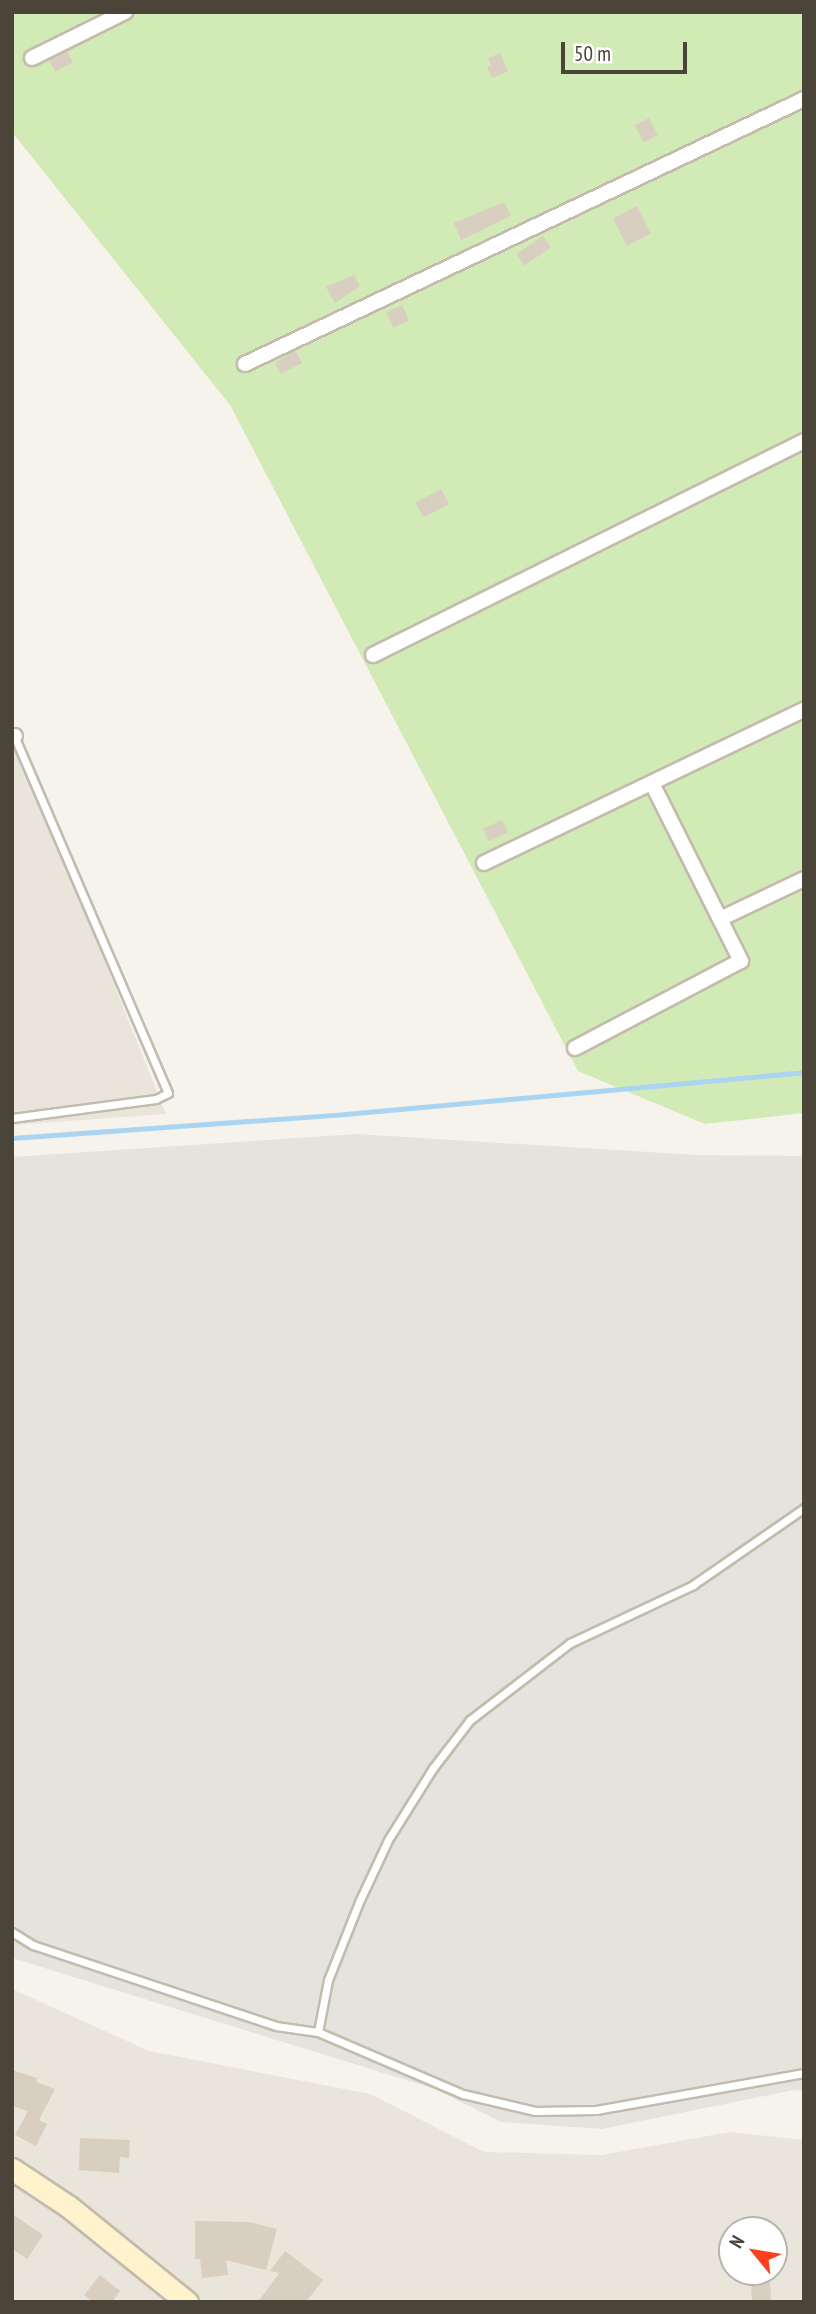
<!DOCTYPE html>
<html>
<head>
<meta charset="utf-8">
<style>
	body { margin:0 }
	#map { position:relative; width:816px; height:2314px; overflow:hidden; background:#f6f3ec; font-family:"PT Sans Narrow",sans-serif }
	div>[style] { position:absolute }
	.residential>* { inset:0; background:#eae5da }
	.industrial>* { inset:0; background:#e6e2dd }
	.green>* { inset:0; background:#d2eab5 }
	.stream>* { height:5px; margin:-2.5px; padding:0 2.5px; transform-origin:2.5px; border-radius:2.5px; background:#a9d4f2 }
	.building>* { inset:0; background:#d8cfc1; transform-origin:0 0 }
	.roads { filter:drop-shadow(2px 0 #c2bbae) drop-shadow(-2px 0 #c2bbae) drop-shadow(0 2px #c2bbae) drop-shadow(0 -2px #c2bbae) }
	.lane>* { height:7px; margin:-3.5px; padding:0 3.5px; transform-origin:3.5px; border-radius:3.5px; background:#fff }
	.street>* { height:14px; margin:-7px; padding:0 7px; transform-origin:7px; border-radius:7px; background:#fff }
	.secondary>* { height:21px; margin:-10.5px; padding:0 10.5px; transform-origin:10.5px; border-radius:10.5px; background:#fff3cd }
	span { translate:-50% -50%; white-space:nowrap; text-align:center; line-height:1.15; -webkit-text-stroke:7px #fff; paint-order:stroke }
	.frame { position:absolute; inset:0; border:14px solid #4b4439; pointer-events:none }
	.north { position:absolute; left:718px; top:2216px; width:70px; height:70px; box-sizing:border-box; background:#fff; border:2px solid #b7b4b0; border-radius:50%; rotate:300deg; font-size:19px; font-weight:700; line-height:28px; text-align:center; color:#4b4439 }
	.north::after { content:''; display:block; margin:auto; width:24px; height:32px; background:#fc3f1d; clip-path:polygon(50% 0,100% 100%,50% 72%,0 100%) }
	.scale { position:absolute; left:561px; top:42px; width:126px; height:32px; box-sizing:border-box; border:4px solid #4b4439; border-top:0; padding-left:9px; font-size:21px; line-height:24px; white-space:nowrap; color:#4b4439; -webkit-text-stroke:5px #fff; paint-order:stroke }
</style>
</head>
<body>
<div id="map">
	<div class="residential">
		<div style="clip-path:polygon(12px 730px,166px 1114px,12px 1125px)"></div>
		<div style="clip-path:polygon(evenodd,12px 1989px,149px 2051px,370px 2094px,484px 2152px,602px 2155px,730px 2132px,804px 2140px,804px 2302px,202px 2302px,45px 2175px,12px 2156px,12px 1989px,732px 2230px,774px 2230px,774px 2272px,732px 2272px,732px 2230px)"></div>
		<div style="clip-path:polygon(12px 2179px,168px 2296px,164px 2302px,12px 2302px)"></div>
	</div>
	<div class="industrial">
		<div style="clip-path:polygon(357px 1134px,696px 1155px,804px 1156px,804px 2091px,794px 2090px,602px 2129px,501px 2122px,435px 2089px,12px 1958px,12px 1157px)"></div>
	</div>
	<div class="green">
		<div style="clip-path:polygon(12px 12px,804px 12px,804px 1113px,705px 1124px,578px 1071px,230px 405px,12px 132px)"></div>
	</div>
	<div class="stream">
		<div style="left:12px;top:1138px;width:334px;rotate:-4.1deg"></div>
		<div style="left:345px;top:1114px;width:461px;rotate:-5.2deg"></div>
	</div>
	<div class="building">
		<div style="left:67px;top:51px;width:13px;height:20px;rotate:63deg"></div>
		<div style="clip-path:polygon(500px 53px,508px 71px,492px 78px,487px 67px,491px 65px,488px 58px)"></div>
		<div style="left:649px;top:118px;width:19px;height:16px;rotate:62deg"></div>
		<div style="clip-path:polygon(504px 202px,511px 216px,461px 240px,454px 223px)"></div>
		<div style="left:637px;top:206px;width:31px;height:27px;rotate:63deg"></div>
		<div style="left:543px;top:236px;width:14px;height:32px;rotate:56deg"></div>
		<div style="clip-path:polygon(354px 275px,360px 286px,335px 303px,326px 287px)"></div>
		<div style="left:402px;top:305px;width:17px;height:17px;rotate:66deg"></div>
		<div style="clip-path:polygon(292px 352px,296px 352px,302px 363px,281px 374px,275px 363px)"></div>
		<div style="left:441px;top:489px;width:17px;height:29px;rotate:62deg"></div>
		<div style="left:502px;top:820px;width:14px;height:21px;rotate:65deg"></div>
		<div style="clip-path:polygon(12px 2070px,37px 2078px,36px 2082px,55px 2089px,39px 2120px,47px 2124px,36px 2146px,15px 2135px,28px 2111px,12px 2106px)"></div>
		<div style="clip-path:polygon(80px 2138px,130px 2140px,129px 2158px,120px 2157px,119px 2173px,79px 2170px)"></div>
		<div style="clip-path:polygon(12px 2214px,43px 2235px,27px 2259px,12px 2249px)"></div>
		<div style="clip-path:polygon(195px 2221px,249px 2222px,277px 2229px,266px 2270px,226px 2260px,228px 2275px,202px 2278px,200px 2259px,195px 2259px)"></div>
		<div style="clip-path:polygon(285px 2251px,323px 2280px,306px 2302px,258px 2302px,279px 2273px,270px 2271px)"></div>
		<div style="clip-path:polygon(100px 2275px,120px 2291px,112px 2302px,93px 2302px,84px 2295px)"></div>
		<div style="left:770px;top:2282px;width:20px;height:19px;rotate:87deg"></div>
	</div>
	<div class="roads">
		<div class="lane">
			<div style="left:12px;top:1118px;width:145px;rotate:-7.5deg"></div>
			<div style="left:156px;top:1099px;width:13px;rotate:-27deg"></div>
			<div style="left:168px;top:1093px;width:390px;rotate:-113.3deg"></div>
			<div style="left:12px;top:1932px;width:25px;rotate:32deg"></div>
			<div style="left:33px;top:1945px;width:256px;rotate:18.4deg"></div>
			<div style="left:276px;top:2026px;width:42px;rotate:8.1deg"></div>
			<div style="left:318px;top:2032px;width:158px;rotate:23.2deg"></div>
			<div style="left:463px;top:2094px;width:74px;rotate:13.3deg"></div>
			<div style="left:535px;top:2111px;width:61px;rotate:-0.9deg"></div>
			<div style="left:596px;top:2110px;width:211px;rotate:-10.1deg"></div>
			<div style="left:318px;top:2032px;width:53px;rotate:-79.1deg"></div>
			<div style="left:328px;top:1980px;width:84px;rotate:-68.3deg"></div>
			<div style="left:359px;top:1902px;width:68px;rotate:-64.9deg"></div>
			<div style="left:388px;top:1840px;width:85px;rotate:-58deg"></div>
			<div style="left:433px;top:1768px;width:61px;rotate:-52.4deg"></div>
			<div style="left:470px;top:1720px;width:126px;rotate:-37.6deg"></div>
			<div style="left:570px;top:1643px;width:136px;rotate:-25.2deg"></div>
			<div style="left:693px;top:1585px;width:135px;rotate:-34.7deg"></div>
		</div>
		<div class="street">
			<div style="left:32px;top:58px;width:104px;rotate:-26.3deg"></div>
			<div style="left:245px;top:364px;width:619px;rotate:-25.36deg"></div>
			<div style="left:373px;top:655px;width:481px;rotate:-26.4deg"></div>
			<div style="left:12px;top:737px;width:3px;rotate:-18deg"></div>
			<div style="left:484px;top:863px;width:355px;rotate:-25.6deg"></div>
			<div style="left:720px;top:919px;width:93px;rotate:-25.5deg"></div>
			<div style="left:575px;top:1048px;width:187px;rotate:-27.7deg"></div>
			<div style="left:741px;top:961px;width:199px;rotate:-116.6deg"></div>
		</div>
		<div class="secondary">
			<div style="left:12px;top:2169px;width:67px;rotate:33.5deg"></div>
			<div style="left:68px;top:2206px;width:153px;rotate:38.9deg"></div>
		</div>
	</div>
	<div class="frame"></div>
	<div class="north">N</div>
	<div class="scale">50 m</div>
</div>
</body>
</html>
